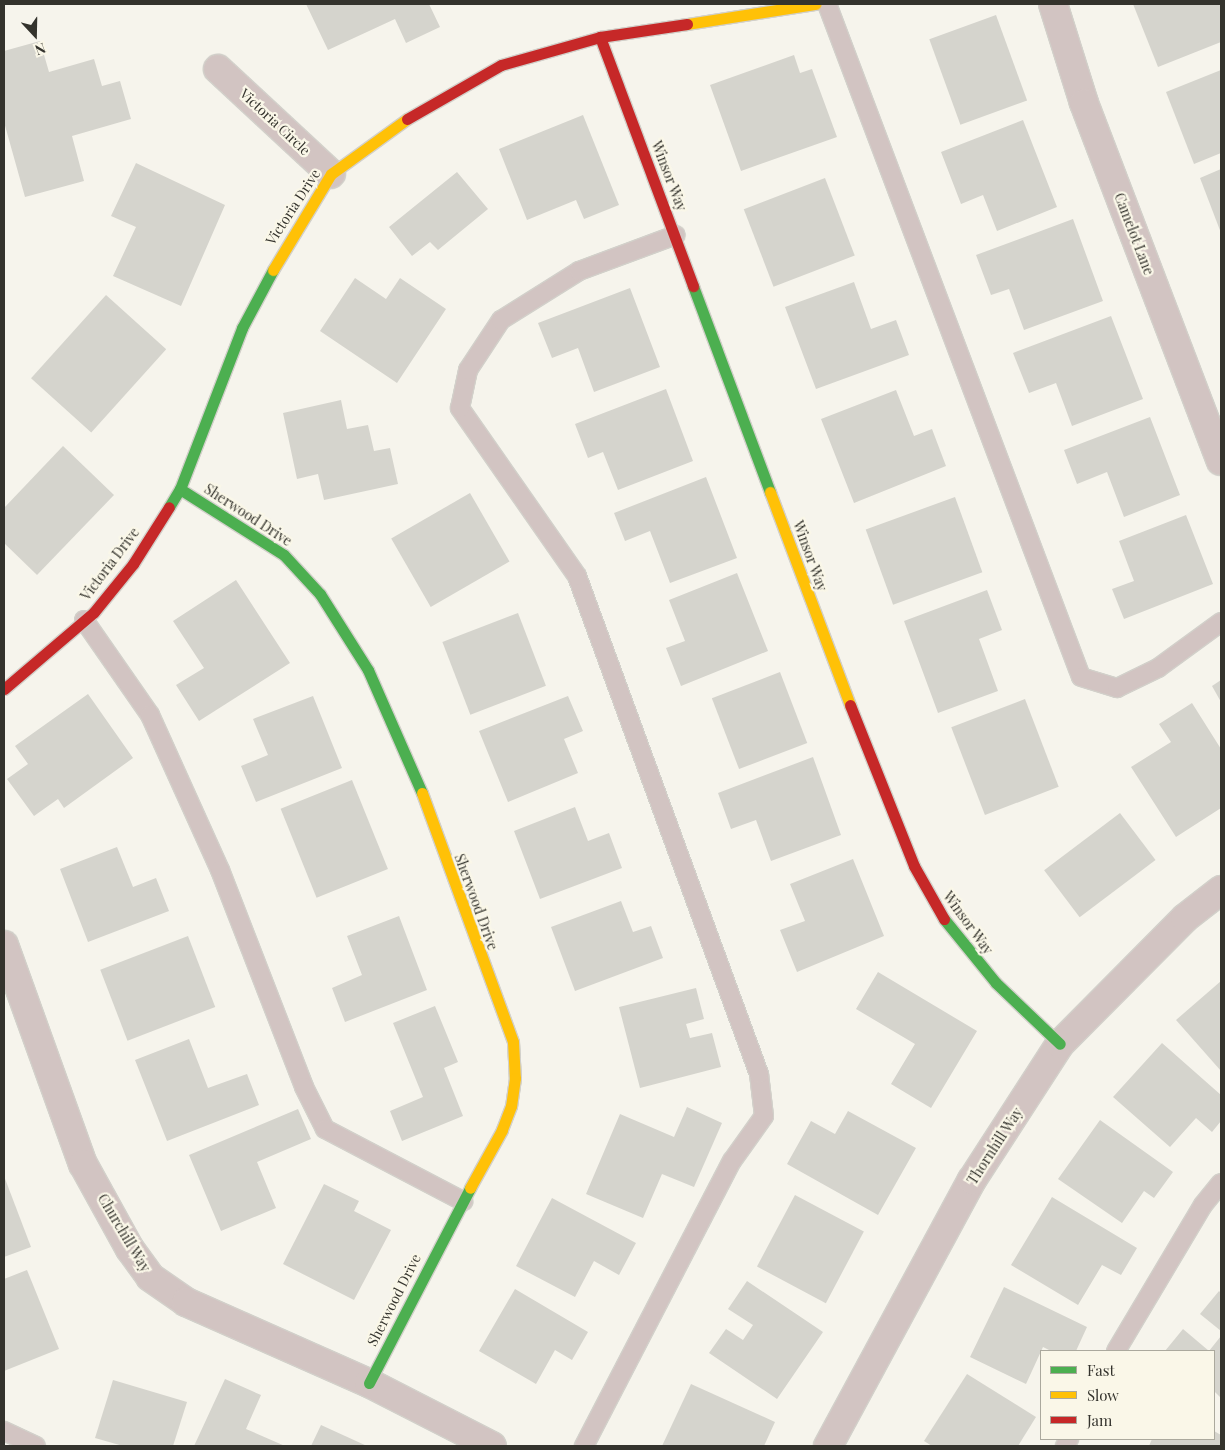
<!DOCTYPE html>
<html>
<head>
<meta charset="utf-8">
<style>
	body { margin:0 }
	#map { position:relative; width:1225px; height:1450px; overflow:hidden; background:#f6f4ec; font-family:"Playfair Display",serif }
	div>[style] { position:absolute }
	.building>* { inset:0; background:#d5d4cd; transform-origin:0 0 }
	.roads { filter:drop-shadow(1px 0 #d2d0ca) drop-shadow(-1px 0 #d2d0ca) drop-shadow(0 1px #d2d0ca) drop-shadow(0 -1px #d2d0ca) }
	.lane>* { height:18px; margin:-9px; padding:0 9px; transform-origin:9px; border-radius:9px; background:#d2c4c2 }
	.street>* { height:28px; margin:-14px; padding:0 14px; transform-origin:14px; border-radius:14px; background:#d2c4c2 }
	.fast>* { height:11px; margin:-5.5px; padding:0 5.5px; transform-origin:5.5px; border-radius:5.5px; background:#4caf50 }
	.slow>* { height:11px; margin:-5.5px; padding:0 5.5px; transform-origin:5.5px; border-radius:5.5px; background:#ffc107 }
	.jam>* { height:11px; margin:-5.5px; padding:0 5.5px; transform-origin:5.5px; border-radius:5.5px; background:#c62828 }
	span { translate:-50% -50%; white-space:nowrap; text-align:center; line-height:1.15; -webkit-text-stroke:4.5px #faf7e8; paint-order:stroke }
	.street-label { font-size:14px; color:#34332d }
	.frame { position:absolute; inset:0; border:5px solid #34332d; pointer-events:none }
	.legend { position:absolute; left:1040px; top:1350px; width:175px; height:90px; box-sizing:border-box; background:#faf7e8; border:1px solid #aba99d; margin:0; padding:6px 9px; list-style:none; font-size:15px; color:#34332d }
	.legend li { display:flex; align-items:center; gap:10px; height:25px }
	.legend b { width:25px; border:1px solid #aba99d }
	.north { position:absolute; left:10px; top:10px; width:50px; height:50px; -webkit-text-stroke:4px #faf7e8; paint-order:stroke; rotate:159deg; font-size:14px; font-weight:700; line-height:20px; text-align:center; color:#34332d }
	.north::after { content:''; display:block; margin:auto; width:18px; height:22px; background:#34332d; clip-path:polygon(50% 0,100% 100%,50% 72%,0 100%) }
</style>
</head>
<body>
<div id="map">
	<div class="building">
		<div style="clip-path:polygon(306px 4px,429px 4px,440px 27px,406px 43px,395px 19px,328px 50px)"></div>
		<div style="clip-path:polygon(1133px 4px,1221px 4px,1221px 42px,1158px 67px)"></div>
		<div style="left:996px;top:15px;width:91px;height:71px;rotate:70deg"></div>
		<div style="clip-path:polygon(40px 41px,49px 72px,94px 59px,102px 86px,120px 81px,131px 119px,72px 136px,84px 181px,25px 197px,4px 122px,4px 51px)"></div>
		<div style="clip-path:polygon(794px 55px,800px 73px,812px 69px,837px 137px,741px 171px,710px 85px)"></div>
		<div style="clip-path:polygon(1221px 70px,1221px 153px,1194px 164px,1166px 92px)"></div>
		<div style="clip-path:polygon(583px 115px,619px 205px,584px 219px,576px 200px,527px 220px,499px 149px)"></div>
		<div style="clip-path:polygon(1023px 120px,1057px 207px,997px 231px,983px 195px,961px 204px,941px 152px)"></div>
		<div style="clip-path:polygon(136px 163px,225px 205px,181px 306px,113px 276px,136px 227px,111px 216px)"></div>
		<div style="clip-path:polygon(1221px 169px,1221px 233px,1200px 178px)"></div>
		<div style="clip-path:polygon(457px 172px,488px 209px,438px 250px,430px 242px,412px 256px,389px 227px)"></div>
		<div style="left:825px;top:178px;width:83px;height:87px;rotate:69deg"></div>
		<div style="clip-path:polygon(1073px 219px,1103px 301px,1024px 330px,1009px 289px,991px 295px,976px 255px)"></div>
		<div style="clip-path:polygon(355px 278px,386px 299px,400px 278px,446px 309px,397px 383px,320px 331px)"></div>
		<div style="clip-path:polygon(854px 282px,871px 329px,896px 320px,909px 355px,816px 389px,785px 307px)"></div>
		<div style="clip-path:polygon(630px 288px,660px 367px,594px 392px,578px 348px,552px 358px,538px 323px)"></div>
		<div style="left:106px;top:295px;width:81px;height:112px;rotate:42deg"></div>
		<div style="clip-path:polygon(1111px 316px,1143px 399px,1072px 426px,1056px 383px,1029px 393px,1013px 353px)"></div>
		<div style="clip-path:polygon(666px 389px,693px 461px,618px 490px,603px 452px,588px 458px,575px 424px)"></div>
		<div style="clip-path:polygon(896px 390px,914px 436px,932px 429px,946px 466px,854px 503px,821px 419px)"></div>
		<div style="clip-path:polygon(341px 400px,347px 429px,368px 425px,374px 451px,390px 448px,398px 484px,324px 500px,318px 474px,297px 479px,283px 413px)"></div>
		<div style="clip-path:polygon(1150px 417px,1180px 495px,1124px 517px,1107px 472px,1077px 484px,1064px 450px)"></div>
		<div style="clip-path:polygon(63px 446px,114px 495px,37px 575px,4px 543px,4px 508px)"></div>
		<div style="clip-path:polygon(706px 477px,737px 558px,670px 583px,650px 531px,625px 541px,614px 513px)"></div>
		<div style="left:470px;top:493px;width:79px;height:91px;rotate:60deg"></div>
		<div style="left:955px;top:497px;width:80px;height:95px;rotate:70deg"></div>
		<div style="clip-path:polygon(1186px 515px,1213px 584px,1124px 619px,1112px 589px,1134px 581px,1119px 541px)"></div>
		<div style="clip-path:polygon(737px 573px,768px 651px,681px 686px,666px 648px,685px 641px,669px 600px)"></div>
		<div style="clip-path:polygon(236px 580px,290px 663px,199px 721px,176px 685px,204px 668px,173px 621px)"></div>
		<div style="clip-path:polygon(987px 590px,1002px 630px,979px 639px,998px 691px,938px 713px,904px 621px)"></div>
		<div style="left:518px;top:613px;width:78px;height:81px;rotate:69deg"></div>
		<div style="left:780px;top:672px;width:76px;height:73px;rotate:69deg"></div>
		<div style="clip-path:polygon(1221px 680px,1221px 702px,1212px 686px)"></div>
		<div style="clip-path:polygon(88px 694px,133px 758px,64px 808px,58px 799px,34px 816px,7px 779px,28px 764px,15px 746px)"></div>
		<div style="clip-path:polygon(313px 696px,342px 768px,256px 802px,241px 766px,268px 755px,253px 719px)"></div>
		<div style="clip-path:polygon(568px 696px,583px 731px,564px 739px,578px 773px,508px 802px,479px 731px)"></div>
		<div style="left:1025px;top:699px;width:94px;height:79px;rotate:69deg"></div>
		<div style="clip-path:polygon(1192px 703px,1221px 749px,1221px 808px,1176px 837px,1131px 767px,1171px 742px,1159px 724px)"></div>
		<div style="clip-path:polygon(813px 757px,841px 835px,771px 861px,756px 820px,731px 829px,718px 793px)"></div>
		<div style="left:352px;top:780px;width:96px;height:77px;rotate:68deg"></div>
		<div style="clip-path:polygon(575px 807px,588px 841px,609px 833px,622px 868px,540px 899px,514px 831px)"></div>
		<div style="left:1120px;top:813px;width:59px;height:95px;rotate:53deg"></div>
		<div style="clip-path:polygon(117px 847px,133px 887px,156px 878px,169px 911px,88px 942px,60px 869px)"></div>
		<div style="clip-path:polygon(853px 859px,884px 936px,797px 972px,780px 930px,805px 921px,790px 884px)"></div>
		<div style="clip-path:polygon(621px 901px,633px 932px,651px 926px,663px 958px,575px 991px,551px 927px)"></div>
		<div style="clip-path:polygon(399px 916px,427px 990px,345px 1022px,332px 988px,362px 975px,347px 936px)"></div>
		<div style="left:188px;top:936px;width:76px;height:94px;rotate:69deg"></div>
		<div style="clip-path:polygon(878px 972px,977px 1031px,931px 1108px,891px 1084px,915px 1044px,856px 1009px)"></div>
		<div style="clip-path:polygon(1221px 981px,1221px 1071px,1176px 1020px)"></div>
		<div style="clip-path:polygon(696px 988px,704px 1019px,686px 1024px,690px 1038px,712px 1033px,721px 1067px,640px 1088px,619px 1007px)"></div>
		<div style="clip-path:polygon(435px 1006px,458px 1062px,444px 1068px,463px 1116px,402px 1141px,390px 1111px,423px 1097px,393px 1023px)"></div>
		<div style="clip-path:polygon(189px 1039px,208px 1088px,247px 1074px,259px 1105px,167px 1141px,135px 1060px)"></div>
		<div style="clip-path:polygon(1162px 1043px,1221px 1095px,1221px 1121px,1212px 1132px,1196px 1118px,1170px 1147px,1113px 1097px)"></div>
		<div style="clip-path:polygon(687px 1107px,722px 1123px,694px 1187px,662px 1174px,643px 1218px,586px 1194px,620px 1114px,674px 1137px)"></div>
		<div style="clip-path:polygon(298px 1109px,311px 1139px,257px 1162px,276px 1208px,221px 1231px,189px 1155px)"></div>
		<div style="clip-path:polygon(848px 1111px,916px 1148px,878px 1215px,787px 1164px,811px 1121px,835px 1134px)"></div>
		<div style="clip-path:polygon(1100px 1120px,1173px 1172px,1154px 1198px,1144px 1191px,1122px 1223px,1058px 1179px)"></div>
		<div style="clip-path:polygon(4px 1176px,31px 1247px,4px 1257px)"></div>
		<div style="clip-path:polygon(324px 1184px,359px 1201px,354px 1211px,391px 1230px,354px 1300px,283px 1264px)"></div>
		<div style="left:795px;top:1195px;width:78px;height:81px;rotate:28deg"></div>
		<div style="clip-path:polygon(1052px 1197px,1137px 1248px,1121px 1275px,1102px 1265px,1078px 1305px,1011px 1265px)"></div>
		<div style="clip-path:polygon(552px 1198px,636px 1243px,619px 1275px,594px 1261px,575px 1297px,516px 1266px)"></div>
		<div style="clip-path:polygon(27px 1270px,59px 1349px,4px 1371px,4px 1279px)"></div>
		<div style="clip-path:polygon(747px 1281px,823px 1332px,777px 1399px,709px 1353px,726px 1329px,743px 1340px,753px 1325px,728px 1309px)"></div>
		<div style="clip-path:polygon(1004px 1287px,1087px 1327px,1076px 1351px,1051px 1351px,1043px 1347px,1026px 1384px,970px 1357px)"></div>
		<div style="clip-path:polygon(515px 1289px,588px 1332px,572px 1360px,555px 1350px,536px 1384px,479px 1351px)"></div>
		<div style="clip-path:polygon(1219px 1291px,1221px 1293px,1221px 1331px,1200px 1314px)"></div>
		<div style="clip-path:polygon(1183px 1329px,1209px 1351px,1221px 1336px,1221px 1398px,1214px 1391px,1214px 1351px,1165px 1351px)"></div>
		<div style="clip-path:polygon(967px 1374px,1036px 1417px,1018px 1446px,932px 1446px,924px 1441px)"></div>
		<div style="clip-path:polygon(225px 1379px,261px 1395px,246px 1429px,285px 1446px,194px 1446px)"></div>
		<div style="clip-path:polygon(113px 1380px,187px 1402px,173px 1446px,123px 1446px,95px 1438px)"></div>
		<div style="clip-path:polygon(691px 1384px,775px 1422px,764px 1446px,662px 1446px)"></div>
		<div style="clip-path:polygon(321px 1425px,367px 1446px,311px 1446px)"></div>
		<div style="clip-path:polygon(1214px 1431px,1221px 1435px,1221px 1446px,1149px 1446px,1152px 1439px,1214px 1439px)"></div>
	</div>
	<div class="roads">
		<div class="lane">
			<div style="left:827px;top:4px;width:719px;rotate:69.32deg"></div>
			<div style="left:1081px;top:677px;width:38px;rotate:17deg"></div>
			<div style="left:1117px;top:688px;width:46px;rotate:-26deg"></div>
			<div style="left:1158px;top:668px;width:78px;rotate:-36.1deg"></div>
			<div style="left:84px;top:620px;width:116px;rotate:55.2deg"></div>
			<div style="left:150px;top:715px;width:170px;rotate:65.7deg"></div>
			<div style="left:220px;top:870px;width:233px;rotate:68.8deg"></div>
			<div style="left:304px;top:1087px;width:47px;rotate:63.4deg"></div>
			<div style="left:325px;top:1129px;width:156px;rotate:27.6deg"></div>
			<div style="left:1116px;top:1351px;width:170px;rotate:-59.2deg"></div>
			<div style="left:1203px;top:1205px;width:28px;rotate:-51deg"></div>
			<div style="left:4px;top:1431px;width:35px;rotate:25deg"></div>
			<div style="left:584px;top:1446px;width:321px;rotate:-62.6deg"></div>
			<div style="left:732px;top:1161px;width:55px;rotate:-54.6deg"></div>
			<div style="left:764px;top:1116px;width:42px;rotate:-96.8deg"></div>
			<div style="left:759px;top:1074px;width:530px;rotate:-110.08deg"></div>
			<div style="left:577px;top:576px;width:205px;rotate:-124.9deg"></div>
			<div style="left:460px;top:408px;width:39px;rotate:-78deg"></div>
			<div style="left:468px;top:370px;width:60px;rotate:-56.6deg"></div>
			<div style="left:501px;top:320px;width:92px;rotate:-32.1deg"></div>
			<div style="left:579px;top:271px;width:103px;rotate:-20.4deg"></div>
			<div style="left:1065px;top:1446px;width:8px;rotate:-60deg"></div>
		</div>
		<div class="street">
			<div style="left:1053px;top:4px;width:104px;rotate:72.6deg"></div>
			<div style="left:1084px;top:103px;width:383px;rotate:69.1deg"></div>
			<div style="left:218px;top:69px;width:154px;rotate:42.9deg"></div>
			<div style="left:4px;top:945px;width:233px;rotate:70.2deg"></div>
			<div style="left:83px;top:1164px;width:97px;rotate:61.1deg"></div>
			<div style="left:130px;top:1249px;width:34px;rotate:54deg"></div>
			<div style="left:150px;top:1277px;width:44px;rotate:34.8deg"></div>
			<div style="left:186px;top:1302px;width:200px;rotate:23.9deg"></div>
			<div style="left:369px;top:1383px;width:138px;rotate:27.1deg"></div>
			<div style="left:828px;top:1446px;width:302px;rotate:-61.6deg"></div>
			<div style="left:972px;top:1180px;width:162px;rotate:-57.1deg"></div>
			<div style="left:1060px;top:1044px;width:177px;rotate:-45.2deg"></div>
			<div style="left:1185px;top:918px;width:46px;rotate:-37.9deg"></div>
		</div>
		<div class="fast">
			<div style="left:693px;top:286px;width:220px;rotate:69.5deg"></div>
			<div style="left:180px;top:489px;width:123px;rotate:32.4deg"></div>
			<div style="left:284px;top:555px;width:53px;rotate:47.3deg"></div>
			<div style="left:320px;top:594px;width:90px;rotate:57.7deg"></div>
			<div style="left:368px;top:670px;width:134px;rotate:66.3deg"></div>
			<div style="left:169px;top:507px;width:21px;rotate:-59deg"></div>
			<div style="left:180px;top:489px;width:173px;rotate:-68.9deg"></div>
			<div style="left:242px;top:328px;width:66px;rotate:-61.9deg"></div>
			<div style="left:944px;top:919px;width:82px;rotate:50.9deg"></div>
			<div style="left:996px;top:983px;width:88px;rotate:43.6deg"></div>
			<div style="left:369px;top:1383px;width:220px;rotate:-62.6deg"></div>
		</div>
		<div class="slow">
			<div style="left:687px;top:24px;width:130px;rotate:-8.9deg"></div>
			<div style="left:273px;top:270px;width:112px;rotate:-58.9deg"></div>
			<div style="left:331px;top:174px;width:94px;rotate:-35.9deg"></div>
			<div style="left:770px;top:492px;width:228px;rotate:69.4deg"></div>
			<div style="left:422px;top:793px;width:265px;rotate:69.9deg"></div>
			<div style="left:513px;top:1042px;width:36px;rotate:87deg"></div>
			<div style="left:515px;top:1078px;width:28px;rotate:98deg"></div>
			<div style="left:511px;top:1106px;width:26px;rotate:111deg"></div>
			<div style="left:502px;top:1130px;width:66px;rotate:118.9deg"></div>
		</div>
		<div class="jam">
			<div style="left:600px;top:37px;width:266px;rotate:69.5deg"></div>
			<div style="left:407px;top:119px;width:108px;rotate:-29.9deg"></div>
			<div style="left:501px;top:65px;width:103px;rotate:-15.8deg"></div>
			<div style="left:600px;top:37px;width:88px;rotate:-8.5deg"></div>
			<div style="left:4px;top:689px;width:118px;rotate:-40.5deg"></div>
			<div style="left:94px;top:612px;width:62px;rotate:-50.9deg"></div>
			<div style="left:133px;top:564px;width:67px;rotate:-57.7deg"></div>
			<div style="left:850px;top:705px;width:173px;rotate:68.3deg"></div>
			<div style="left:914px;top:866px;width:61px;rotate:60.5deg"></div>
		</div>
	</div>
	<div class="street-label">
		<span style="left:275px;top:122px;rotate:43deg">Victoria Circle</span>
		<span style="left:669px;top:176px;rotate:69deg">Winsor Way</span>
		<span style="left:293px;top:207px;rotate:-57deg">Victoria Drive</span>
		<span style="left:1134px;top:234px;rotate:69deg">Camelot Lane</span>
		<span style="left:248px;top:515px;rotate:33deg">Sherwood Drive</span>
		<span style="left:810px;top:556px;rotate:70deg">Winsor Way</span>
		<span style="left:110px;top:564px;rotate:-53deg">Victoria Drive</span>
		<span style="left:476px;top:902px;rotate:70deg">Sherwood Drive</span>
		<span style="left:968px;top:923px;rotate:54deg">Winsor Way</span>
		<span style="left:995px;top:1146px;rotate:-57deg">Thornhill Way</span>
		<span style="left:124px;top:1233px;rotate:59deg">Churchill Way</span>
		<span style="left:394px;top:1300px;rotate:-63deg">Sherwood Drive</span>
	</div>
	<div class="frame"></div>
	<ul class="legend">
	<li><b style="height:6px;background:#4caf50"></b>Fast</li>
	<li><b style="height:6px;background:#ffc107"></b>Slow</li>
	<li><b style="height:6px;background:#c62828"></b>Jam</li>
	</ul>
	<div class="north">N</div>
</div>
</body>
</html>
